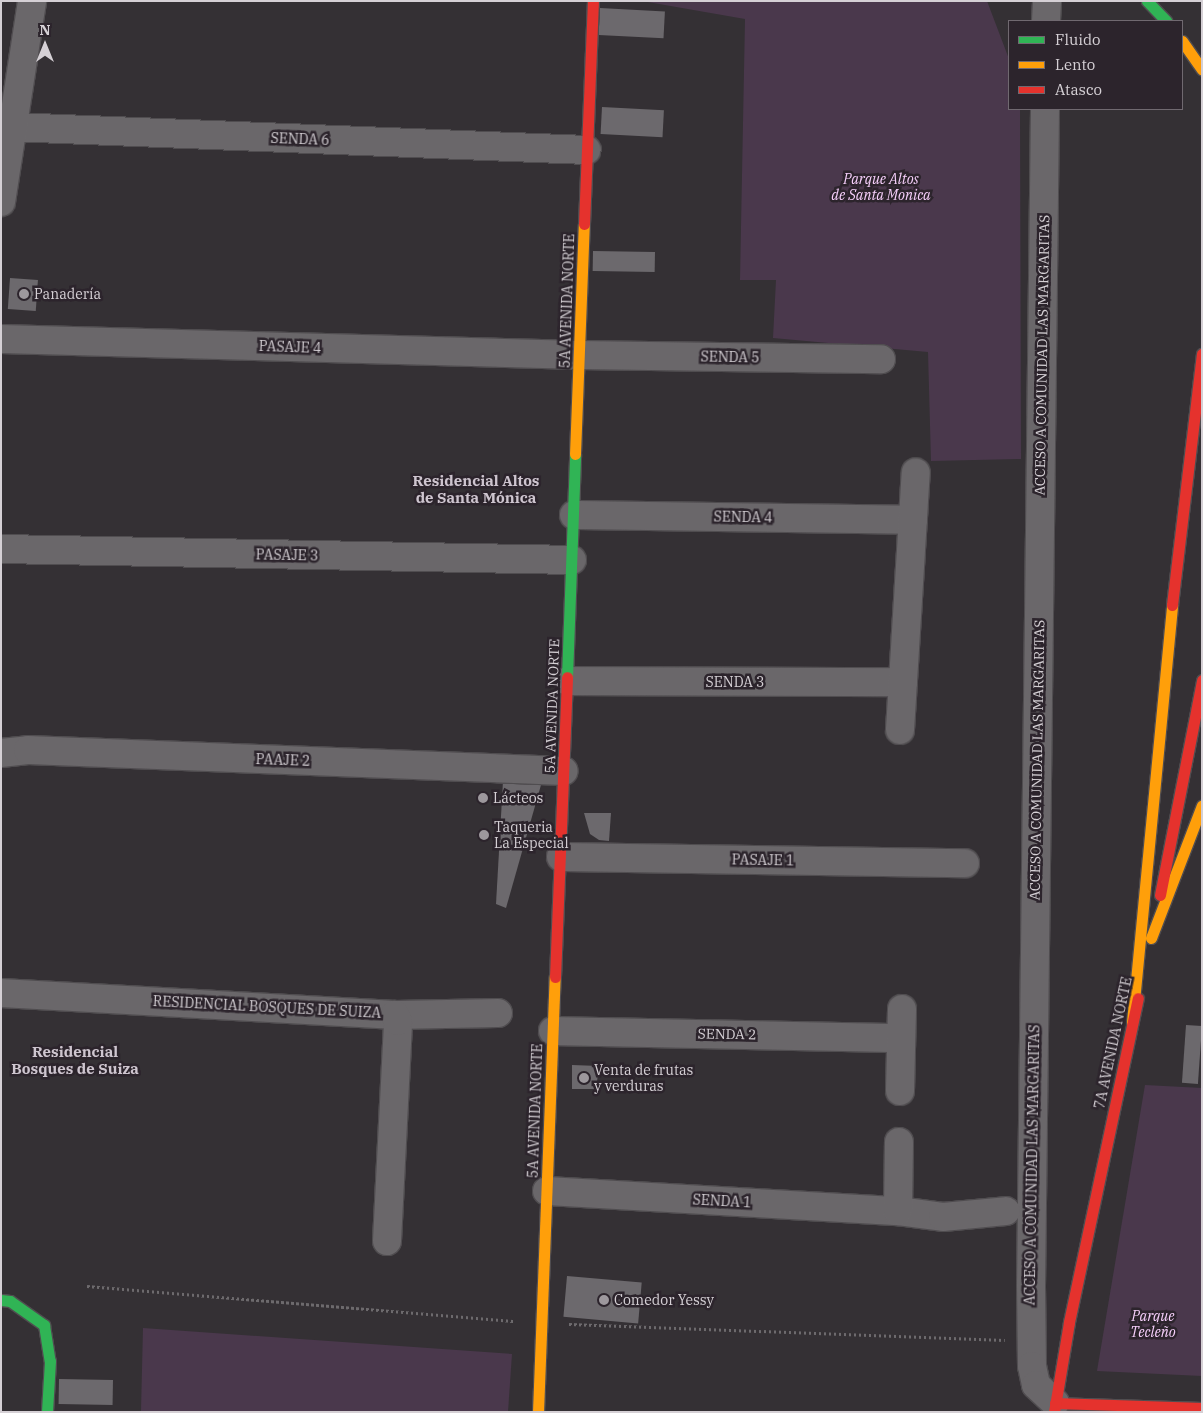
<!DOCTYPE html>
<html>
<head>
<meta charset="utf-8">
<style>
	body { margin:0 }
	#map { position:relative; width:1203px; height:1413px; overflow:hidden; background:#343034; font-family:"IBM Plex Serif",serif }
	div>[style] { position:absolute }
	.green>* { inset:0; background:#4a384c }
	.building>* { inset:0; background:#6c696d; transform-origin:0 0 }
	.path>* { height:3px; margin-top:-1.5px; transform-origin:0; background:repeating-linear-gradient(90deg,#6d6a6d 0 2.5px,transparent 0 5px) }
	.roads { filter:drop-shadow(1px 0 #504d50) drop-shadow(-1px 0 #504d50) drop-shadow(0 1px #504d50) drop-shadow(0 -1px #504d50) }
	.street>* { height:28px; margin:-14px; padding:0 14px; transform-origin:14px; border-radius:14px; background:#6a676a }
	.fast>* { height:11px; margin:-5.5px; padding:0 5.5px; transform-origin:5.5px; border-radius:5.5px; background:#30b455 }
	.slow>* { height:11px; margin:-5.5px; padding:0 5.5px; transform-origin:5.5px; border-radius:5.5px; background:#ff9f0a }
	.jam>* { height:11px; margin:-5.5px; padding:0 5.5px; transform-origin:5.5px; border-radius:5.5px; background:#e5322d }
	.dots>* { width:14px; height:14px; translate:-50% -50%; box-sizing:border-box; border:2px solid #2c242c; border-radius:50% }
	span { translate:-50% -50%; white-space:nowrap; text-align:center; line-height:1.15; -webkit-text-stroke:5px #2c242c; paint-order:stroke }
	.street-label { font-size:14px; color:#d5d0d5 }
	.park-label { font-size:14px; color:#f7d0fc; font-style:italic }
	.poi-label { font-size:14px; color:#d5d0d5 }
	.left { translate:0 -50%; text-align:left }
	.neighbourhood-label { font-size:15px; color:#cec5cf; font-weight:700 }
	.frame { position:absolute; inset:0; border:2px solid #d5d0d5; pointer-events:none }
	.legend { position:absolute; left:1008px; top:20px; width:175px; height:90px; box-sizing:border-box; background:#2c242c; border:1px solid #706970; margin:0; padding:6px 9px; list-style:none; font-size:15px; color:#d5d0d5 }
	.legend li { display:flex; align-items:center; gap:10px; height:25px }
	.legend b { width:25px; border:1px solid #706970 }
	.north { position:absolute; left:20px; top:20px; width:50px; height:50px; -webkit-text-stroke:4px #2c242c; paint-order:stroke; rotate:0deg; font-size:14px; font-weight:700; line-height:20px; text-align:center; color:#d5d0d5 }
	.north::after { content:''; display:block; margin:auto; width:18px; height:22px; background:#d5d0d5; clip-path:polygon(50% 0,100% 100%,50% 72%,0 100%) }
</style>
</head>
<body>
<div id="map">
	<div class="green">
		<div style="clip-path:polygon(642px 1px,987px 1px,1009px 59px,1009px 109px,1020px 109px,1021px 459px,931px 461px,928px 352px,773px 338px,776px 280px,740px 280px,745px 19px)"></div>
		<div style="clip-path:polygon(1145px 1085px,1202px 1088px,1202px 1376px,1097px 1371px)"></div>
		<div style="clip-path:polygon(143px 1328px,512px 1354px,508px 1412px,141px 1411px)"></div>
	</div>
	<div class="building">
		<div style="left:600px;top:8px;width:65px;height:27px;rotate:3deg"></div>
		<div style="left:602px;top:107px;width:62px;height:27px;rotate:3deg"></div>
		<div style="left:593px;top:251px;width:62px;height:20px;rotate:1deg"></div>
		<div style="left:10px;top:278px;width:28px;height:31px;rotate:4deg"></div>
		<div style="clip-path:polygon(503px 781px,541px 785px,506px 908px,496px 904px)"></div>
		<div style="clip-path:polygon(584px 813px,611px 813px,609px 841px,599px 840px,590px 834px)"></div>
		<div style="left:1186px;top:1025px;width:16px;height:58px;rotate:4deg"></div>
		<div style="clip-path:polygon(572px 1065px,599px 1066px,596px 1089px,572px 1089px)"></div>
		<div style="left:567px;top:1276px;width:75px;height:41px;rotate:5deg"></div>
		<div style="left:59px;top:1379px;width:54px;height:25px;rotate:1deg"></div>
	</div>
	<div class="path">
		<div style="left:87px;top:1286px;width:429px;rotate:4.7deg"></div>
		<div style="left:569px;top:1324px;width:436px;rotate:2.1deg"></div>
	</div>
	<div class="roads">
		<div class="street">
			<div style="left:1046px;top:21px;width:20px;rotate:-87deg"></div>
			<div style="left:1045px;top:109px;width:1176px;rotate:90.68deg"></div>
			<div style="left:1031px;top:1285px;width:81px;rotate:89.3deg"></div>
			<div style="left:1032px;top:1366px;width:19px;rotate:78deg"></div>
			<div style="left:1036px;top:1385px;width:26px;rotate:43deg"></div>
			<div style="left:12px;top:127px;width:575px;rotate:2.29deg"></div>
			<div style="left:1px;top:202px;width:203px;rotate:-81.2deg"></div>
			<div style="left:1px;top:339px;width:578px;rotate:1.59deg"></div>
			<div style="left:579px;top:355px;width:302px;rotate:0.8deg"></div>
			<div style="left:574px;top:515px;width:339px;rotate:0.8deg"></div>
			<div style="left:1px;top:549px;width:571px;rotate:1.1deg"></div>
			<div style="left:568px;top:681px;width:335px;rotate:0.2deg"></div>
			<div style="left:900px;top:730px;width:258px;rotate:-86.5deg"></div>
			<div style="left:1px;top:753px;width:27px;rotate:-6deg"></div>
			<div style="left:28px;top:750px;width:536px;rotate:2.24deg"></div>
			<div style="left:561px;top:857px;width:404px;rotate:0.9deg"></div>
			<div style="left:1px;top:993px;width:395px;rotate:3.2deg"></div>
			<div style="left:395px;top:1015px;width:103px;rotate:-1.1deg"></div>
			<div style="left:553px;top:1031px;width:348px;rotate:1.2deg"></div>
			<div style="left:900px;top:1091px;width:82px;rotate:-88.6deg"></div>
			<div style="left:547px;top:1191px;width:352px;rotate:3.3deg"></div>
			<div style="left:898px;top:1211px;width:45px;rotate:7.6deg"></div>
			<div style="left:943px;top:1217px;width:63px;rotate:-5.4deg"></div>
			<div style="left:898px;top:1211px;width:69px;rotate:-89.2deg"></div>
			<div style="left:387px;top:1241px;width:220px;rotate:-87.1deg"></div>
			<div style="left:398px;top:1021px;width:7px;rotate:-117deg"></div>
		</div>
		<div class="fast">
			<div style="left:1147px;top:1px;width:28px;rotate:46deg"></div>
			<div style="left:567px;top:677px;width:223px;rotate:-87.9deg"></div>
			<div style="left:1px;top:1300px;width:9px;rotate:6deg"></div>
			<div style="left:10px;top:1301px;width:42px;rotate:35.2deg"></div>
			<div style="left:44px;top:1325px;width:36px;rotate:81deg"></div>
			<div style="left:50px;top:1361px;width:51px;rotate:93.4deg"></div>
		</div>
		<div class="slow">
			<div style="left:1182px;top:41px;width:35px;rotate:55deg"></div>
			<div style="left:575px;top:454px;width:230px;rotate:-87.8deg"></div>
			<div style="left:1151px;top:938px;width:142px;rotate:-69deg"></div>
			<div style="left:1132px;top:1022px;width:419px;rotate:-84.5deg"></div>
			<div style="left:538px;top:1412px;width:435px;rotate:-87.8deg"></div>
		</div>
		<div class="jam">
			<div style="left:584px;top:224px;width:223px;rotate:-87.7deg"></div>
			<div style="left:1172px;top:605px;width:253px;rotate:-83.2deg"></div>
			<div style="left:1160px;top:895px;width:219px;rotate:-78.9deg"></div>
			<div style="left:555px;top:977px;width:300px;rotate:-87.7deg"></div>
			<div style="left:1055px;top:1403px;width:147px;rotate:1.9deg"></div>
			<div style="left:1054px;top:1412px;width:91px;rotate:-80.5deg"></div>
			<div style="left:1069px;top:1322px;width:331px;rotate:-78deg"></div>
		</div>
	</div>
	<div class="dots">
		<div style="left:24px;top:294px;background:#9d989d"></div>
		<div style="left:483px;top:798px;background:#9d989d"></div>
		<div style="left:484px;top:835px;background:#9d989d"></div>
		<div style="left:584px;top:1078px;background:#9d989d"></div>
		<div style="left:604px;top:1300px;background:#9d989d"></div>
	</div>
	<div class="street-label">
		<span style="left:300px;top:139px;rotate:2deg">SENDA 6</span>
		<span style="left:567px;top:301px;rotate:-88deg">5A AVENIDA NORTE</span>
		<span style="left:290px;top:347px;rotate:2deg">PASAJE 4</span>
		<span style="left:1042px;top:355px;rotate:-89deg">ACCESO A COMUNIDAD LAS MARGARITAS</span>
		<span style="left:730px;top:357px;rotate:1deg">SENDA 5</span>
		<span style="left:743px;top:517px;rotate:1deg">SENDA 4</span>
		<span style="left:287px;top:555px;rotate:1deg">PASAJE 3</span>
		<span style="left:735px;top:682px">SENDA 3</span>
		<span style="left:552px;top:706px;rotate:-88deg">5A AVENIDA NORTE</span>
		<span style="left:283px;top:760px;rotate:2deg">PAAJE 2</span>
		<span style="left:1037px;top:760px;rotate:-89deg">ACCESO A COMUNIDAD LAS MARGARITAS</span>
		<span style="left:763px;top:860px;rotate:1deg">PASAJE 1</span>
		<span style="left:267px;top:1007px;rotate:3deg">RESIDENCIAL BOSQUES DE SUIZA</span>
		<span style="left:727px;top:1034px;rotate:1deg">SENDA 2</span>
		<span style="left:1113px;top:1043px;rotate:-78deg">7A AVENIDA NORTE</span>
		<span style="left:535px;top:1111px;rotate:-88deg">5A AVENIDA NORTE</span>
		<span style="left:1032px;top:1165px;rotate:-89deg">ACCESO A COMUNIDAD LAS MARGARITAS</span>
		<span style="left:722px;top:1201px;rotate:3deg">SENDA 1</span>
	</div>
	<div class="park-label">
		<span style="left:881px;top:187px">Parque Altos<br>de Santa Monica</span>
		<span style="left:1153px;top:1324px">Parque<br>Tecleño</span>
	</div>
	<div class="poi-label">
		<span class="left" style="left:34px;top:294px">Panadería</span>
		<span class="left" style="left:493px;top:798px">Lácteos</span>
		<span class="left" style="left:494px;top:835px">Taqueria<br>La Especial</span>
		<span class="left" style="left:594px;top:1078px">Venta de frutas<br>y verduras</span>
		<span class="left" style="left:614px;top:1300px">Comedor Yessy</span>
	</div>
	<div class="neighbourhood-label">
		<span style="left:476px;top:489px">Residencial Altos<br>de Santa Mónica</span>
		<span style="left:75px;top:1060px">Residencial<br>Bosques de Suiza</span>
	</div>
	<div class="frame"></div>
	<ul class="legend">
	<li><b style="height:6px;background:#30b455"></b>Fluido</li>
	<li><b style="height:6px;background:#ff9f0a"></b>Lento</li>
	<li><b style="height:6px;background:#e5322d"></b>Atasco</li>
	</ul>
	<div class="north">N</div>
</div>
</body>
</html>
